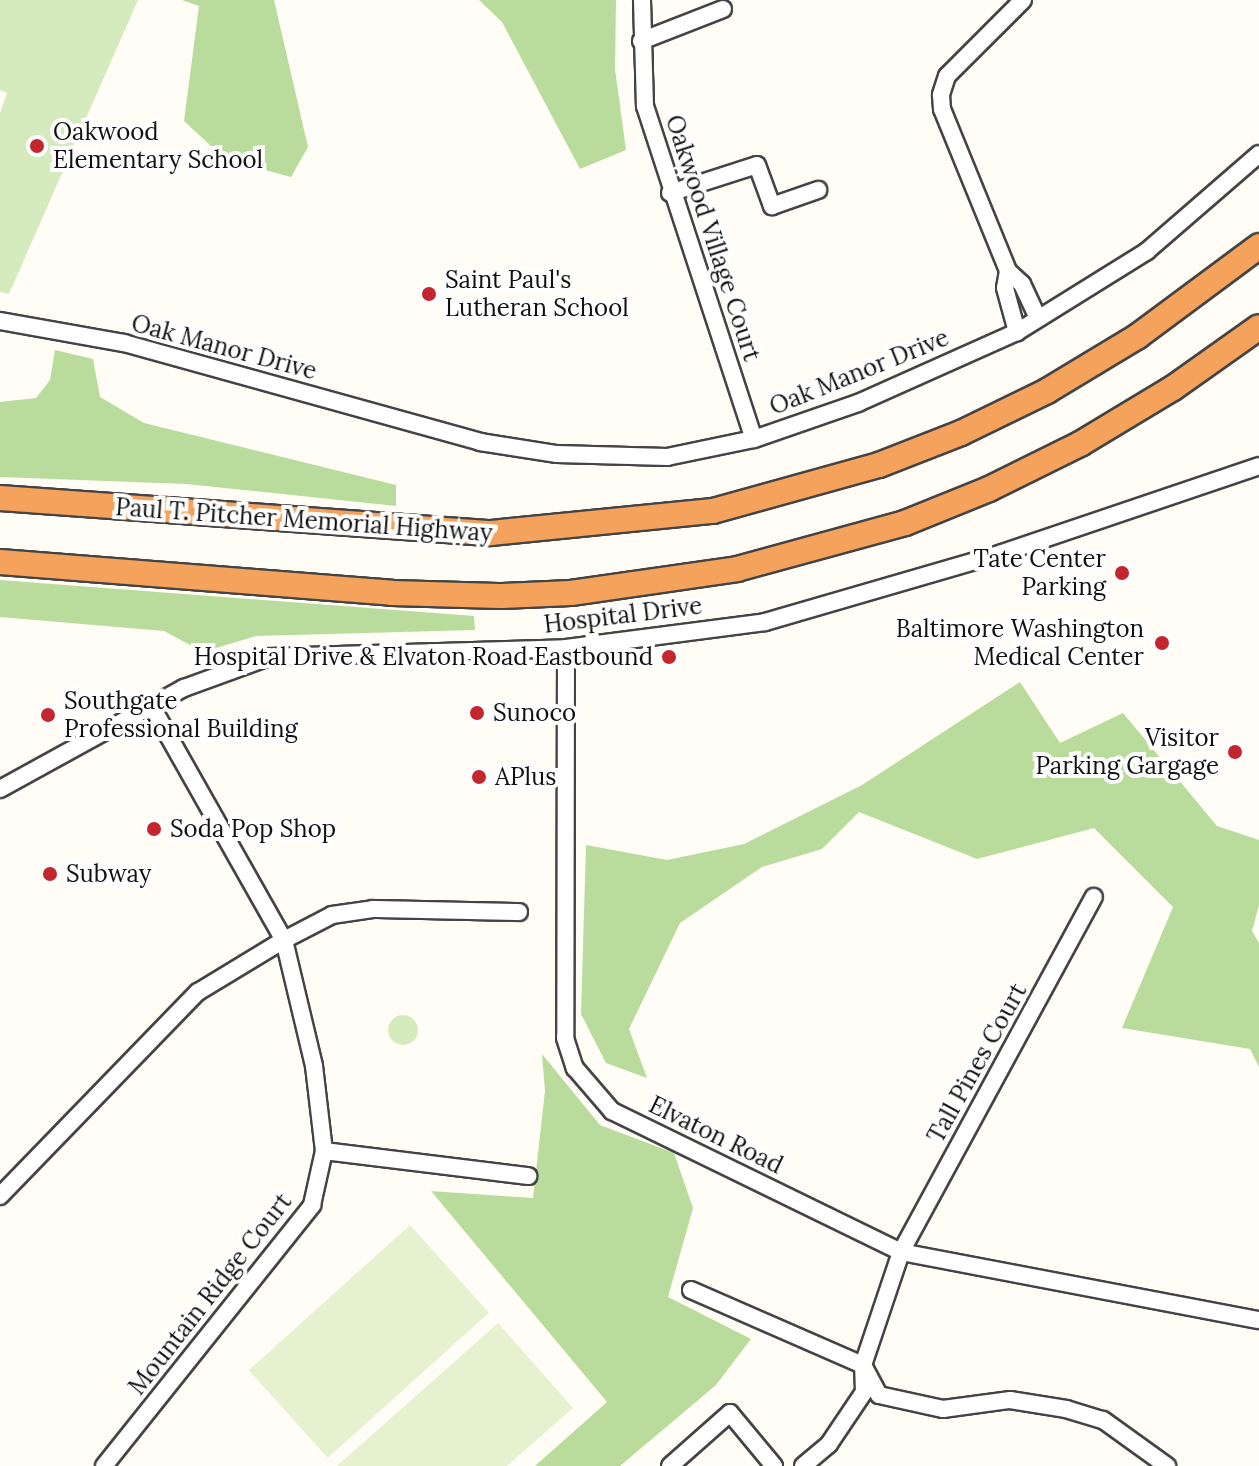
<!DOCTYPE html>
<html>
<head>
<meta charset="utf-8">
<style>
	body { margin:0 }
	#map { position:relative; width:1259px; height:1466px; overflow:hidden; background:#fffdf5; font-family:Lora,serif }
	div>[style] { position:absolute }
	.green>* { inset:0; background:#d5ebbd }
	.round { border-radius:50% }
	.forest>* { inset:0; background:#b9dc9c }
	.pitch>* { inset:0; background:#e6f2cf; transform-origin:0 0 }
	.roads { filter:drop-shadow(2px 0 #444) drop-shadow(-2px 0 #444) drop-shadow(0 2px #444) drop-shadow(0 -2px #444) }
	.minor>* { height:16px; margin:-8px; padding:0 8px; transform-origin:8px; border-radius:8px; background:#fff }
	.highway>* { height:24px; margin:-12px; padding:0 12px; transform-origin:12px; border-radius:12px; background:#f5a25d }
	.dots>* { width:22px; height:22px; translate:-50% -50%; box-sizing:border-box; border:4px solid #fff; border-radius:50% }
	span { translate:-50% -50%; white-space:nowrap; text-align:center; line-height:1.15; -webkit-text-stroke:8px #fff; paint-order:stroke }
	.poi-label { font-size:24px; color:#111 }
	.left { translate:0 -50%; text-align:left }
	.right { translate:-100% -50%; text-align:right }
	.street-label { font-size:24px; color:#111 }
</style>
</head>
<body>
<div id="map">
	<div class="green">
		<div style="clip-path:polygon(0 0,138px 0,9px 294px,0 292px,0 113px,7px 93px,0 90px)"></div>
		<div class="round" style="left:388px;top:1015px;width:30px;height:30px"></div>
	</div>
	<div class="forest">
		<div style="clip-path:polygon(182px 0,274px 0,308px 147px,291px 177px,225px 159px,184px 121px,199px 6px)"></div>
		<div style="clip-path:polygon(479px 0,616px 0,615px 69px,626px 150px,580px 169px,502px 22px)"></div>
		<div style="clip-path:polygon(55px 350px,93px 359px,100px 397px,144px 423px,396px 485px,396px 506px,186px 484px,0 477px,0 402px,36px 398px,50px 380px)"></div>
		<div style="clip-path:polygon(0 580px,474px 616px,475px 630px,256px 636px,203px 652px,164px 631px,0 617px)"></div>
		<div style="clip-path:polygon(1020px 682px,1060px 743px,1123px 713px,1217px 826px,1259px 840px,1259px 905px,1252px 931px,1259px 943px,1259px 1067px,1250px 1049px,1122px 1028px,1173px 907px,1094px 828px,977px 859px,859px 812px,822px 849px,762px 867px,680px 923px,629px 1029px,647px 1078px,606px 1063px,581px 1014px,586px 845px,667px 860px,744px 844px,862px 785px)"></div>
		<div style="clip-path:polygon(542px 1054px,600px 1125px,674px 1153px,693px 1208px,668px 1297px,751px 1339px,716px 1385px,620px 1466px,535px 1466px,607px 1402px,431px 1191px,533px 1198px,545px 1091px)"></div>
	</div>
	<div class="pitch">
		<div style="left:410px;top:1225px;width:118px;height:217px;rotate:48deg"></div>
		<div style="clip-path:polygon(498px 1323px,573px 1408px,507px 1466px,337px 1466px)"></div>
	</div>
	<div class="roads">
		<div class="minor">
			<div style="left:642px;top:0;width:106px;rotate:88.4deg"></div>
			<div style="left:645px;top:106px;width:350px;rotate:71.9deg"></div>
			<div style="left:1023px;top:0;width:107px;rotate:135deg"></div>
			<div style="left:947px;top:76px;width:20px;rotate:108deg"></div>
			<div style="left:941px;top:95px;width:14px;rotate:86deg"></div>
			<div style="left:942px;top:109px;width:175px;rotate:67.8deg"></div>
			<div style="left:1008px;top:271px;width:19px;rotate:43deg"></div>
			<div style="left:1022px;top:284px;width:38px;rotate:65deg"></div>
			<div style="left:641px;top:41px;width:88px;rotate:-21.3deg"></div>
			<div style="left:670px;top:193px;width:91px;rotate:-17.8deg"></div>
			<div style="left:757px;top:165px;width:44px;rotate:69.9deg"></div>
			<div style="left:772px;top:206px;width:49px;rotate:-19.2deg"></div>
			<div style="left:1008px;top:271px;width:17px;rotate:100deg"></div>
			<div style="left:1005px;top:288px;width:46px;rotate:74.7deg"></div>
			<div style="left:0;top:321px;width:126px;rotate:10.1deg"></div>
			<div style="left:124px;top:343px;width:370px;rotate:15.5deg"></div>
			<div style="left:480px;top:442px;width:78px;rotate:8.9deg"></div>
			<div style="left:557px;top:454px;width:110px;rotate:1.6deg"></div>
			<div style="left:667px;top:457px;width:89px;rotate:-11.7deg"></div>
			<div style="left:754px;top:439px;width:110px;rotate:-19.1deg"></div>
			<div style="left:858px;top:403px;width:174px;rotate:-24.1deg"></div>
			<div style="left:1017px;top:332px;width:153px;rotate:-31.9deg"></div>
			<div style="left:1147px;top:251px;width:148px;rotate:-40.9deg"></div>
			<div style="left:566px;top:648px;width:390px;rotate:90.1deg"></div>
			<div style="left:565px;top:1038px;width:32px;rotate:72deg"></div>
			<div style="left:575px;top:1068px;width:57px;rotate:49.3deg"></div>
			<div style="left:612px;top:1111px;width:322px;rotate:26deg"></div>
			<div style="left:901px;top:1252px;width:364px;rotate:10.8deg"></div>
			<div style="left:152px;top:707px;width:268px;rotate:60.5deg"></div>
			<div style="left:284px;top:940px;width:130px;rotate:76.6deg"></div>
			<div style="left:314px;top:1066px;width:86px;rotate:83.3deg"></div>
			<div style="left:0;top:789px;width:210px;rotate:-28.8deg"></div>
			<div style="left:184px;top:688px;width:90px;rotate:-20deg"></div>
			<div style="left:269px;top:657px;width:297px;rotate:-1.7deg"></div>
			<div style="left:566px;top:648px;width:201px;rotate:-7.4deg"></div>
			<div style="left:765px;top:622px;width:247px;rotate:-16.2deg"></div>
			<div style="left:1002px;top:553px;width:271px;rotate:-18.7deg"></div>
			<div style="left:0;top:1196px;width:284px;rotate:-45.9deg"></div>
			<div style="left:198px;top:992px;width:100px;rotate:-31.2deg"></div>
			<div style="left:284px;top:940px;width:54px;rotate:-27.5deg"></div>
			<div style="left:332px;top:915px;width:41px;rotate:-8.3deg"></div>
			<div style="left:373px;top:909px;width:146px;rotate:1.2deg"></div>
			<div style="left:691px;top:1290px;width:188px;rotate:23.6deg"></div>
			<div style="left:863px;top:1365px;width:34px;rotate:62deg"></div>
			<div style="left:879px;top:1395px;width:66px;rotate:12.3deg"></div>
			<div style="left:943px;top:1409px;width:68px;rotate:-7.7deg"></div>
			<div style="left:1010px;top:1400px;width:57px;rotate:9.1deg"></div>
			<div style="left:1066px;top:1409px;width:39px;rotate:17deg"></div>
			<div style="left:1103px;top:1420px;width:79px;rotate:35.7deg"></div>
			<div style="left:104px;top:1466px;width:334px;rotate:-51.4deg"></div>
			<div style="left:312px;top:1205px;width:55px;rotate:-77.5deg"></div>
			<div style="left:324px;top:1151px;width:206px;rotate:7deg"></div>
			<div style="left:670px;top:1466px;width:80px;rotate:-41.5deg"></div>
			<div style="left:730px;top:1413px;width:69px;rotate:50.3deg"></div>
			<div style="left:803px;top:1466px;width:34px;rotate:-40deg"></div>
			<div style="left:829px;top:1444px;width:63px;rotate:-56.1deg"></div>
			<div style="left:864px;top:1392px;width:27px;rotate:-92deg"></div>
			<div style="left:863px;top:1365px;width:119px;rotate:-71.4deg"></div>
			<div style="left:901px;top:1252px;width:404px;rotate:-61.5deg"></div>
		</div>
		<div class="highway">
			<div style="left:0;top:498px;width:492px;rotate:4.1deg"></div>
			<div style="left:491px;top:533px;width:223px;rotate:-5.7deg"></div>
			<div style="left:713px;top:511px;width:172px;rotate:-15.5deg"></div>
			<div style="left:879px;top:465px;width:88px;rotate:-21.3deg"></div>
			<div style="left:961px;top:433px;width:96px;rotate:-26deg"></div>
			<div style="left:1047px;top:391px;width:106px;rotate:-31.1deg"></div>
			<div style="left:1138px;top:336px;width:151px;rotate:-36.6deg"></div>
			<div style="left:0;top:562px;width:393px;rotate:4.5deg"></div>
			<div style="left:392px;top:593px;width:110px;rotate:1.6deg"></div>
			<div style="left:502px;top:596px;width:69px;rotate:-2.5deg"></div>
			<div style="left:571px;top:593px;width:168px;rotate:-8.2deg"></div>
			<div style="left:737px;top:569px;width:174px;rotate:-15.3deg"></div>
			<div style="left:905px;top:523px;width:91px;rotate:-22deg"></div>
			<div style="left:989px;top:489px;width:102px;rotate:-26.3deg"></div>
			<div style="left:1080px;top:444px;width:109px;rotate:-31.1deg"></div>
			<div style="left:1173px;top:388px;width:105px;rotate:-35.3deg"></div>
		</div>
	</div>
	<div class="dots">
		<div style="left:37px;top:146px;background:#c4262e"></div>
		<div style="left:429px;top:294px;background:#c4262e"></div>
		<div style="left:1122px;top:573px;background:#c4262e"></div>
		<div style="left:1162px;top:643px;background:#c4262e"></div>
		<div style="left:669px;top:657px;background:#c4262e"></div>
		<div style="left:477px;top:713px;background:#c4262e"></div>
		<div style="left:48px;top:715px;background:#c4262e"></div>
		<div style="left:1235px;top:752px;background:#c4262e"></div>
		<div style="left:479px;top:777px;background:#c4262e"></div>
		<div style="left:154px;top:829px;background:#c4262e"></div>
		<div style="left:50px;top:874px;background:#c4262e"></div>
	</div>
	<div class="poi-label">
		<span class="left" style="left:53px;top:146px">Oakwood<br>Elementary School</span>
		<span class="left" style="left:445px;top:294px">Saint Paul's<br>Lutheran School</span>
		<span class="right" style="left:1106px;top:573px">Tate Center<br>Parking</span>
		<span class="right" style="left:1144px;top:643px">Baltimore Washington<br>Medical Center</span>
		<span class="right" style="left:653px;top:657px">Hospital Drive &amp; Elvaton Road Eastbound</span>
		<span class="left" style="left:64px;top:715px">Southgate<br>Professional Building</span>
		<span class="left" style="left:493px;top:713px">Sunoco</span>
		<span class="right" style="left:1219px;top:752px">Visitor<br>Parking Gargage</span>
		<span class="left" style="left:495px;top:777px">APlus</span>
		<span class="left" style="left:170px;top:829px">Soda Pop Shop</span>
		<span class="left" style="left:66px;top:874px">Subway</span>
	</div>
	<div class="street-label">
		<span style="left:713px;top:238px;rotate:72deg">Oakwood Village Court</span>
		<span style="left:224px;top:347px;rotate:15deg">Oak Manor Drive</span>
		<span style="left:859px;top:372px;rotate:-22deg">Oak Manor Drive</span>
		<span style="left:304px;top:520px;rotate:4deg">Paul T. Pitcher Memorial Highway</span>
		<span style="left:623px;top:615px;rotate:-7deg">Hospital Drive</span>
		<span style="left:977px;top:1063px;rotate:-61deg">Tall Pines Court</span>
		<span style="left:716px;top:1135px;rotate:26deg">Elvaton Road</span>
		<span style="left:210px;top:1294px;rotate:-52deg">Mountain Ridge Court</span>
	</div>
</div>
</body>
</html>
